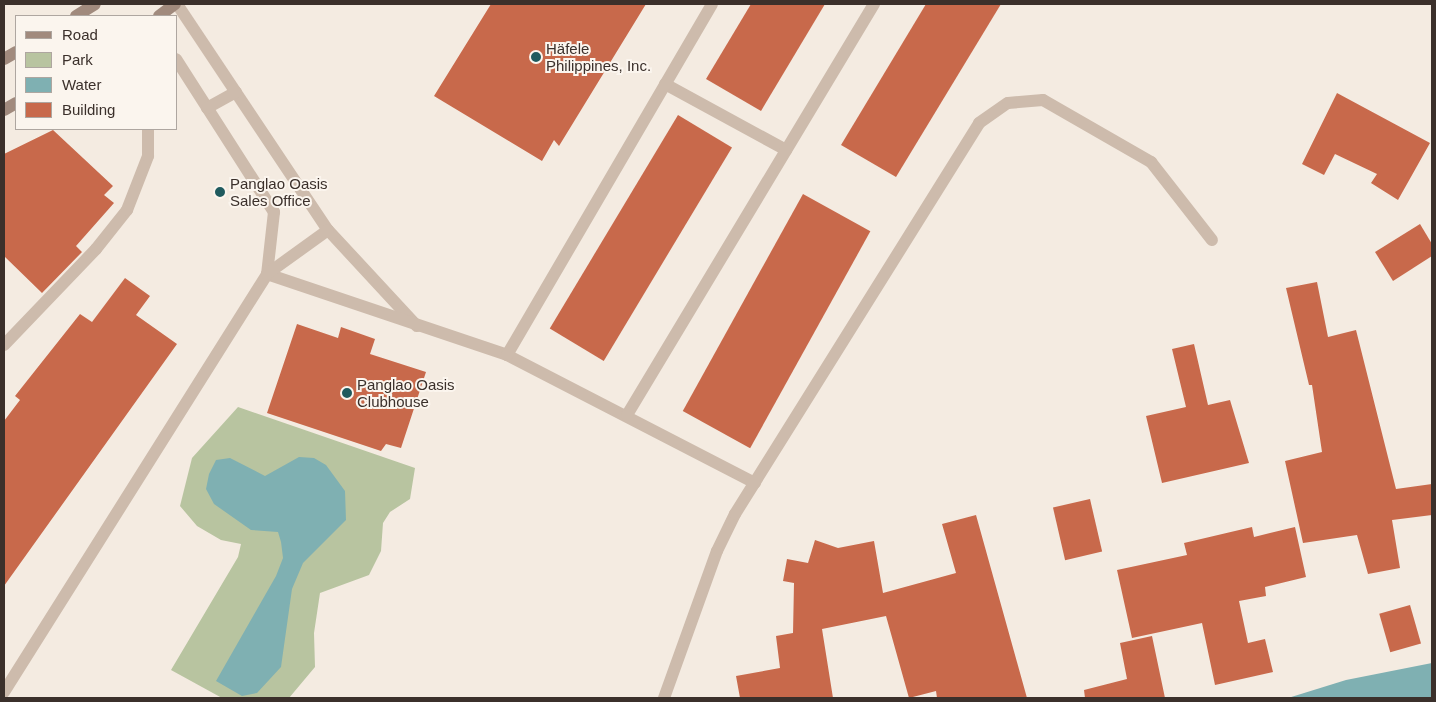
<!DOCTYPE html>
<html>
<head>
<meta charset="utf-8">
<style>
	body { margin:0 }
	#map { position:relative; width:1436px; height:702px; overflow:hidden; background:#f4ebe1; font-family:Arial,sans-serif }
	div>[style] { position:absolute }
	.green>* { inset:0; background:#b8c4a0 }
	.water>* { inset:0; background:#7fb0b2 }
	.building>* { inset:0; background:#c8694b; transform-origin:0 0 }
	.street>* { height:12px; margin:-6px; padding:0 6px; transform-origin:6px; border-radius:6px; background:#cdbbac }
	.secondary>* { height:12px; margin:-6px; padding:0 6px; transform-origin:6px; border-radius:6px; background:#a18a7d }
	.dots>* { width:14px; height:14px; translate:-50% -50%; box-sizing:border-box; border:2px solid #fbf5ee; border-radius:50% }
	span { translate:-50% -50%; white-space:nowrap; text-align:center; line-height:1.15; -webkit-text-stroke:4px #fbf5ee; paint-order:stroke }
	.poi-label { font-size:15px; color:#3b302b }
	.left { translate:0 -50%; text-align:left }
	.frame { position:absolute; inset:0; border:5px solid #3b302b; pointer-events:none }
	.legend { position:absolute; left:15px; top:15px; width:162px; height:115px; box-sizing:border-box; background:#fbf5ee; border:1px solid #aea6a0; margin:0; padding:6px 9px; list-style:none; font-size:15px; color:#3b302b }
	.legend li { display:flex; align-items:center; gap:10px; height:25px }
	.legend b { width:25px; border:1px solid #aea6a0 }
</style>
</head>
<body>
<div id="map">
	<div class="green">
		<div style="clip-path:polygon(238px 407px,415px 468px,410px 499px,390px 512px,383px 523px,381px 551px,369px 575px,320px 593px,314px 633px,315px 667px,289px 698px,222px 698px,171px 670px,238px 557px,241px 544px,221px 540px,197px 526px,180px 506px,192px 458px)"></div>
	</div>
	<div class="water">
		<div style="clip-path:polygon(299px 457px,314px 458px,326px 465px,345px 491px,346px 520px,303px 563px,292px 589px,281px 667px,257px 693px,242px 696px,216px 681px,276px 576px,283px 558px,281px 542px,278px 532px,251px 530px,214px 504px,206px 489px,209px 474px,216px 460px,230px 458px,265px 476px)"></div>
		<div style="clip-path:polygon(1432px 663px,1432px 698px,1288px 698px,1346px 680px)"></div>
	</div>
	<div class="building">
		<div style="clip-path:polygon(491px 4px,646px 4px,559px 146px,554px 140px,542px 161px,434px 96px)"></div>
		<div style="clip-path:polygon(751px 4px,825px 4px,761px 111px,706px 79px)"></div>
		<div style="clip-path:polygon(926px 4px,1001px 4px,896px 177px,841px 145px)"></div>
		<div style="clip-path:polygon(1337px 93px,1430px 143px,1398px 200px,1371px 183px,1377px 174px,1335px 154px,1324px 175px,1302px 164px)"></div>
		<div style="left:678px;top:115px;width:63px;height:249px;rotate:31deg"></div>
		<div style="clip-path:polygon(53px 130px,113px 186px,104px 195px,114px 203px,76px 246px,82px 252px,42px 293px,4px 256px,4px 154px)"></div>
		<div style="left:803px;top:194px;width:77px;height:248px;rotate:29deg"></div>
		<div style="clip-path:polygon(1420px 224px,1432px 244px,1432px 256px,1393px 281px,1375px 252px)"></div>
		<div style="clip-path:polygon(125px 278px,150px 296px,136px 315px,177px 344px,4px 586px,4px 421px,20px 400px,15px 396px,80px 314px,92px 322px)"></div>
		<div style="clip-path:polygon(1317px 282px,1328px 337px,1356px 330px,1396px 489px,1432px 484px,1432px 515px,1392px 520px,1400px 568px,1368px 574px,1357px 535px,1303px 543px,1285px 461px,1322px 452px,1312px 385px,1309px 385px,1286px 288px)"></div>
		<div style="clip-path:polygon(297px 324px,338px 338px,341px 327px,375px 339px,370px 354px,426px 372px,401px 448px,386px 444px,381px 451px,267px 413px)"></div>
		<div style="clip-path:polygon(1194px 344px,1208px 405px,1230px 400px,1249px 463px,1162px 483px,1146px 416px,1186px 407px,1172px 349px)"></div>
		<div style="left:1090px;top:499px;width:54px;height:38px;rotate:77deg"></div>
		<div style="clip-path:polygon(976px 515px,1027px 698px,937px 698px,936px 691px,909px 698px,886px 616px,822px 629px,833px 698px,740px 698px,736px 676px,780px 668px,776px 636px,793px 633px,794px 583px,783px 581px,787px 559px,808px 563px,815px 540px,838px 548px,874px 541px,883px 593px,956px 573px,942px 524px)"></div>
		<div style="clip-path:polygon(1252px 527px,1254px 537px,1295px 527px,1306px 577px,1265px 587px,1266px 596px,1239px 601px,1248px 643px,1265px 639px,1273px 672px,1215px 685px,1202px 623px,1132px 638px,1117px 570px,1187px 555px,1184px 543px)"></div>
		<div style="left:1410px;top:605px;width:40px;height:32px;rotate:74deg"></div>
		<div style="clip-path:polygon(1152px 636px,1165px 698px,1085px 698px,1084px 690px,1127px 679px,1120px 643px)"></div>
	</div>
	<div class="street">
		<div style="left:177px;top:4px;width:272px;rotate:56.3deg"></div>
		<div style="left:328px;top:230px;width:131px;rotate:47.2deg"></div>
		<div style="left:176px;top:59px;width:182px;rotate:57.4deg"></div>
		<div style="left:274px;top:212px;width:62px;rotate:96.4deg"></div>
		<div style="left:267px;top:274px;width:253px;rotate:18.6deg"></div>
		<div style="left:507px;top:355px;width:279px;rotate:27.3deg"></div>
		<div style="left:665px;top:84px;width:138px;rotate:28.6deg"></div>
		<div style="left:207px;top:108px;width:33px;rotate:-29deg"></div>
		<div style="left:4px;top:345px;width:133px;rotate:-46.2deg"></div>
		<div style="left:96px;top:249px;width:50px;rotate:-51.5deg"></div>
		<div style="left:127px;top:210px;width:58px;rotate:-68.7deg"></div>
		<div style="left:148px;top:156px;width:27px;rotate:-90deg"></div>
		<div style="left:507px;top:355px;width:406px;rotate:-59.7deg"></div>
		<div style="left:627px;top:415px;width:480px;rotate:-59deg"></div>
		<div style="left:4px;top:692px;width:494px;rotate:-57.8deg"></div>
		<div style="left:267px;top:274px;width:75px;rotate:-35.8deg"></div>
		<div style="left:664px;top:698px;width:156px;rotate:-70.2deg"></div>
		<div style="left:717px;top:551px;width:41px;rotate:-64.1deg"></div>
		<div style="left:735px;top:514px;width:461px;rotate:-58deg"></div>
		<div style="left:979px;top:123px;width:35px;rotate:-35deg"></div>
		<div style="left:1008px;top:103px;width:35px;rotate:-5deg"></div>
		<div style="left:1043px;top:100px;width:125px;rotate:29.9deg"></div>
		<div style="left:1151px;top:162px;width:99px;rotate:52deg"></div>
	</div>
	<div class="secondary">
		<div style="left:76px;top:16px;width:22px;rotate:-32deg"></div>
		<div style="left:159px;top:16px;width:20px;rotate:-37deg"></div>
		<div style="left:4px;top:59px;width:14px;rotate:-30deg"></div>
		<div style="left:4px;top:110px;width:14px;rotate:-30deg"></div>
	</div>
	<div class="dots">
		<div style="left:536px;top:57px;background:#1f5a5e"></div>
		<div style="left:220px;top:192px;background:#1f5a5e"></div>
		<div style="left:347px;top:393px;background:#1f5a5e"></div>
	</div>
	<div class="poi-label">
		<span class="left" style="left:546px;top:57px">Häfele<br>Philippines, Inc.</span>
		<span class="left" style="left:230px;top:192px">Panglao Oasis<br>Sales Office</span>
		<span class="left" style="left:357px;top:393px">Panglao Oasis<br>Clubhouse</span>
	</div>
	<div class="frame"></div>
	<ul class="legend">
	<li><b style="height:6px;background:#a18a7d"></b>Road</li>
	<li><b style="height:14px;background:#b8c4a0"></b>Park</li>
	<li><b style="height:14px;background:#7fb0b2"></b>Water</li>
	<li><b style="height:14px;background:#c8694b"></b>Building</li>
	</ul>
</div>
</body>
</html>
